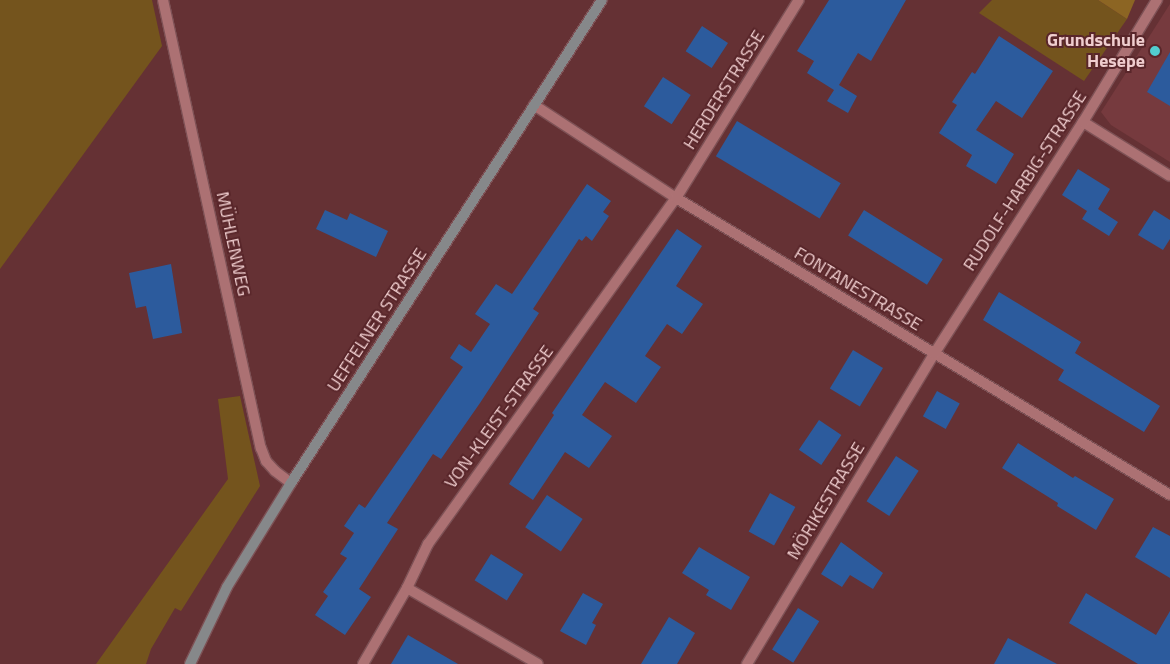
<!DOCTYPE html>
<html>
<head>
<meta charset="utf-8">
<style>
	body { margin:0 }
	#map { position:relative; width:1170px; height:664px; overflow:hidden; background:#653134; font-family:"Titillium Web",sans-serif }
	div>[style] { position:absolute }
	.built>* { inset:0; background:#763a3e }
	.green>* { inset:0; background:#74541d }
	.forest>* { inset:0; background:#8c6523 }
	.building>* { inset:0; background:#2c5b9d; transform-origin:0 0 }
	.roads { filter:drop-shadow(1px 0 #7d5155) drop-shadow(-1px 0 #7d5155) drop-shadow(0 1px #7d5155) drop-shadow(0 -1px #7d5155) }
	.street>* { height:10px; margin:-5px; padding:0 5px; transform-origin:5px; border-radius:5px; background:#ac7173 }
	.secondary>* { height:10px; margin:-5px; padding:0 5px; transform-origin:5px; border-radius:5px; background:#86888a }
	.dots>* { width:14px; height:14px; translate:-50% -50%; box-sizing:border-box; border:2px solid #59262a; border-radius:50% }
	span { translate:-50% -50%; white-space:nowrap; text-align:center; line-height:1.15; -webkit-text-stroke:4px #59262a; paint-order:stroke }
	.poi-label { font-size:18px; color:#f0cecf; font-weight:700 }
	.right { translate:-100% -50%; text-align:right }
	.street-label { font-size:18px; color:#f0cecf }
</style>
</head>
<body>
<div id="map">
	<div class="built">
		<div style="clip-path:polygon(1170px 4px,1170px 162px,1111px 125px,1101px 112px)"></div>
	</div>
	<div class="green">
		<div style="clip-path:polygon(0 0,152px 0,162px 46px,0 269px)"></div>
		<div style="clip-path:polygon(992px 0,1098px 0,1127px 19px,1084px 81px,979px 13px)"></div>
		<div style="clip-path:polygon(240px 396px,260px 486px,181px 611px,175px 608px,151px 649px,146px 664px,96px 664px,228px 479px,218px 399px)"></div>
	</div>
	<div class="forest">
		<div style="clip-path:polygon(1098px 0,1135px 0,1127px 19px)"></div>
	</div>
	<div class="building">
		<div style="clip-path:polygon(829px 0,906px 0,871px 61px,858px 53px,839px 85px,857px 96px,848px 113px,827px 101px,834px 90px,807px 73px,814px 61px,797px 51px)"></div>
		<div style="left:702px;top:26px;width:31px;height:30px;rotate:33deg"></div>
		<div style="clip-path:polygon(999px 36px,1053px 71px,1022px 118px,996px 101px,976px 130px,1014px 154px,996px 184px,966px 166px,972px 155px,939px 133px,957px 105px,952px 102px,972px 72px,975px 74px)"></div>
		<div style="clip-path:polygon(1170px 52px,1170px 106px,1147px 92px)"></div>
		<div style="left:663px;top:77px;width:33px;height:35px;rotate:33deg"></div>
		<div style="left:737px;top:121px;width:121px;height:41px;rotate:31deg"></div>
		<div style="clip-path:polygon(1078px 169px,1110px 189px,1098px 209px,1118px 222px,1109px 236px,1082px 219px,1087px 211px,1062px 195px)"></div>
		<div style="clip-path:polygon(587px 184px,611px 201px,603px 212px,609px 216px,592px 241px,586px 236px,582px 241px,579px 239px,533px 309px,539px 313px,480px 403px,441px 459px,433px 454px,387px 523px,398px 529px,359px 589px,371px 597px,345px 635px,315px 615px,328px 596px,323px 592px,347px 558px,340px 554px,354px 533px,344px 526px,359px 504px,365px 508px,463px 367px,450px 358px,459px 344px,471px 352px,490px 324px,475px 314px,496px 284px,512px 294px)"></div>
		<div style="clip-path:polygon(325px 210px,347px 220px,350px 213px,388px 231px,376px 257px,316px 229px)"></div>
		<div style="left:864px;top:210px;width:93px;height:30px;rotate:32deg"></div>
		<div style="clip-path:polygon(1154px 210px,1170px 220px,1170px 239px,1163px 250px,1138px 235px)"></div>
		<div style="clip-path:polygon(677px 229px,702px 246px,676px 286px,703px 304px,682px 334px,667px 324px,645px 356px,661px 367px,636px 403px,605px 382px,582px 415px,612px 436px,589px 468px,565px 452px,533px 500px,509px 484px,554px 415px,552px 413px)"></div>
		<div style="clip-path:polygon(171px 264px,182px 333px,153px 339px,146px 306px,136px 308px,129px 273px)"></div>
		<div style="clip-path:polygon(999px 292px,1081px 342px,1075px 353px,1160px 406px,1144px 432px,1058px 380px,1064px 370px,983px 320px)"></div>
		<div style="left:853px;top:350px;width:35px;height:45px;rotate:31deg"></div>
		<div style="left:937px;top:391px;width:26px;height:29px;rotate:29deg"></div>
		<div style="left:819px;top:420px;width:27px;height:36px;rotate:34deg"></div>
		<div style="clip-path:polygon(1018px 443px,1073px 478px,1075px 476px,1114px 499px,1096px 530px,1057px 506px,1058px 503px,1002px 468px)"></div>
		<div style="left:896px;top:456px;width:27px;height:54px;rotate:33deg"></div>
		<div style="left:770px;top:493px;width:29px;height:44px;rotate:29deg"></div>
		<div style="left:547px;top:495px;width:43px;height:39px;rotate:34deg"></div>
		<div style="clip-path:polygon(1153px 527px,1170px 536px,1170px 578px,1135px 557px)"></div>
		<div style="clip-path:polygon(841px 542px,883px 573px,873px 589px,850px 575px,842px 587px,821px 574px)"></div>
		<div style="clip-path:polygon(699px 547px,750px 577px,731px 610px,706px 595px,709px 590px,682px 573px)"></div>
		<div style="left:491px;top:554px;width:38px;height:31px;rotate:32deg"></div>
		<div style="clip-path:polygon(583px 593px,603px 604px,592px 623px,596px 625px,586px 645px,560px 631px)"></div>
		<div style="clip-path:polygon(1086px 593px,1156px 635px,1170px 611px,1170px 664px,1138px 664px,1069px 623px)"></div>
		<div style="left:798px;top:608px;width:25px;height:49px;rotate:32deg"></div>
		<div style="clip-path:polygon(669px 617px,695px 633px,677px 664px,641px 664px)"></div>
		<div style="clip-path:polygon(408px 635px,458px 664px,391px 664px)"></div>
		<div style="clip-path:polygon(1008px 638px,1057px 664px,994px 664px)"></div>
	</div>
	<div class="roads">
		<div class="street">
			<div style="left:163px;top:0;width:459px;rotate:77.7deg"></div>
			<div style="left:261px;top:448px;width:14px;rotate:69deg"></div>
			<div style="left:266px;top:461px;width:13px;rotate:48deg"></div>
			<div style="left:275px;top:471px;width:20px;rotate:37deg"></div>
			<div style="left:534px;top:105px;width:170px;rotate:33.2deg"></div>
			<div style="left:676px;top:198px;width:576px;rotate:31.01deg"></div>
			<div style="left:1083px;top:122px;width:102px;rotate:31.8deg"></div>
			<div style="left:407px;top:588px;width:151px;rotate:30.1deg"></div>
			<div style="left:363px;top:664px;width:88px;rotate:-59.9deg"></div>
			<div style="left:407px;top:588px;width:49px;rotate:-64.5deg"></div>
			<div style="left:428px;top:544px;width:426px;rotate:-54.4deg"></div>
			<div style="left:676px;top:198px;width:233px;rotate:-58.2deg"></div>
			<div style="left:747px;top:664px;width:362px;rotate:-58.9deg"></div>
			<div style="left:934px;top:354px;width:276px;rotate:-57.3deg"></div>
			<div style="left:1083px;top:122px;width:143px;rotate:-58.8deg"></div>
		</div>
		<div class="secondary">
			<div style="left:190px;top:664px;width:85px;rotate:-64.3deg"></div>
			<div style="left:227px;top:587px;width:122px;rotate:-58.4deg"></div>
			<div style="left:291px;top:483px;width:574px;rotate:-57.22deg"></div>
		</div>
	</div>
	<div class="dots">
		<div style="left:1155px;top:51px;background:#52cdcf"></div>
	</div>
	<div class="poi-label">
		<span class="right" style="left:1145px;top:51px">Grundschule<br>Hesepe</span>
	</div>
	<div class="street-label">
		<span style="left:724px;top:90px;rotate:-58deg">HERDERSTRASSE</span>
		<span style="left:1025px;top:181px;rotate:-57deg">RUDOLF-HARBIG-STRASSE</span>
		<span style="left:233px;top:244px;rotate:78deg">MÜHLENWEG</span>
		<span style="left:858px;top:289px;rotate:31deg">FONTANESTRASSE</span>
		<span style="left:377px;top:320px;rotate:-57deg">UEFFELNER STRASSE</span>
		<span style="left:499px;top:417px;rotate:-54deg">VON-KLEIST-STRASSE</span>
		<span style="left:826px;top:501px;rotate:-59deg">MÖRIKESTRASSE</span>
	</div>
</div>
</body>
</html>
